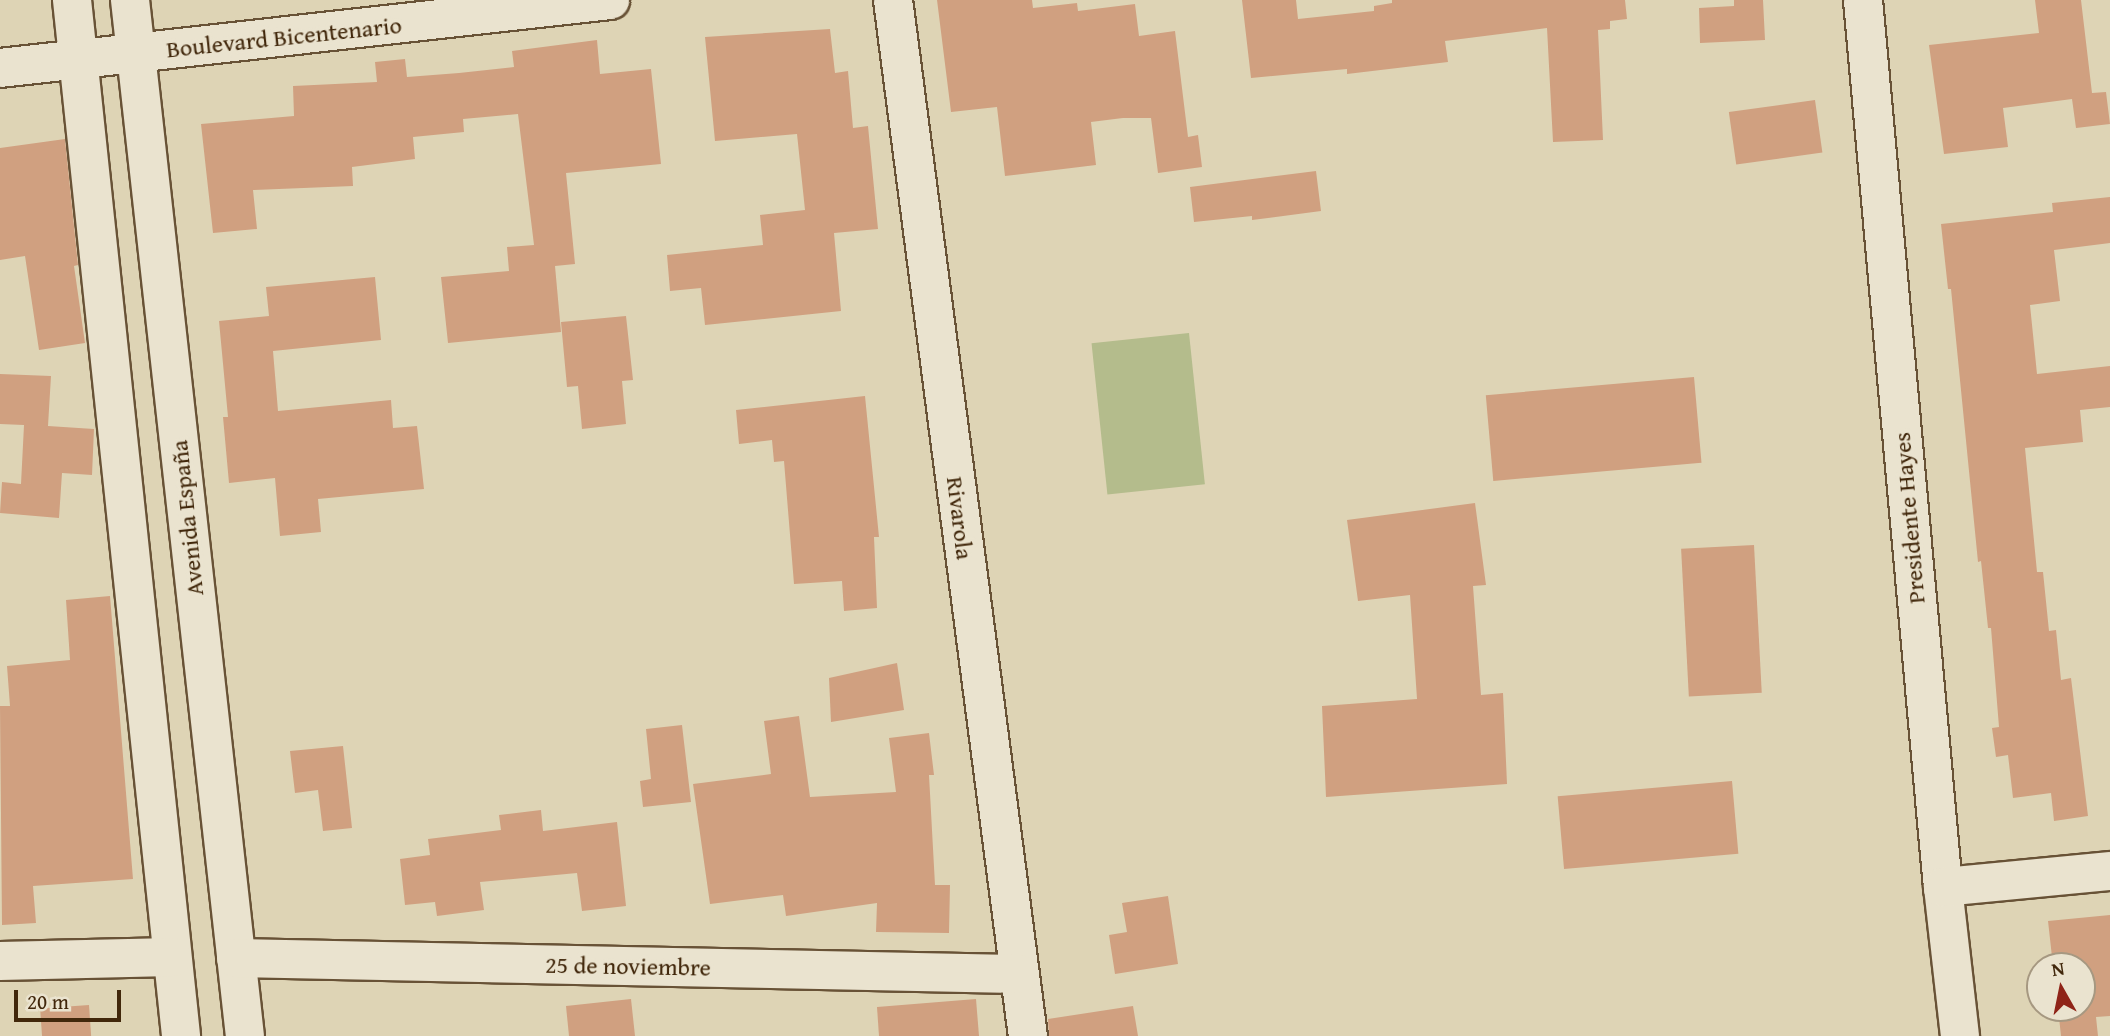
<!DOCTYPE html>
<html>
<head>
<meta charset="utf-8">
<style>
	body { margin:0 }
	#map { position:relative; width:2110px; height:1036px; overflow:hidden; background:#ded4b5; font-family:"Gentium Book Plus",serif }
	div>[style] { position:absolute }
	.green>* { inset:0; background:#b4bc8c; transform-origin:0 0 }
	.building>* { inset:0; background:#d0a080; transform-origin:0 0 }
	.roads { filter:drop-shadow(2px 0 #685236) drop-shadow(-2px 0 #685236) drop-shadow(0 2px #685236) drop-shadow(0 -2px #685236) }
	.minor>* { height:38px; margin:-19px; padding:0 19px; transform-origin:19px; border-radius:19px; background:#eae3cf }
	span { translate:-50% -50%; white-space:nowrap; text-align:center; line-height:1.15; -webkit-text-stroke:7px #eae3cf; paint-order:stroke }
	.street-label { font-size:24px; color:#41270b }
	.north { position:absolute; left:2026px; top:952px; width:70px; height:70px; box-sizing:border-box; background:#eae3cf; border:2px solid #a69881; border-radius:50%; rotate:351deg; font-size:19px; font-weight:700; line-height:28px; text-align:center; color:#41270b }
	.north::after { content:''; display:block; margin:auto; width:24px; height:32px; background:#8f2418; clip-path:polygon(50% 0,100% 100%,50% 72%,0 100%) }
	.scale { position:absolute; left:14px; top:990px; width:107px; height:32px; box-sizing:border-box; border:4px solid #41270b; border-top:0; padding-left:9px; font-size:21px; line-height:24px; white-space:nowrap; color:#41270b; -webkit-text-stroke:5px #eae3cf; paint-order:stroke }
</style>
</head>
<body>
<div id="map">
	<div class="green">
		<div style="left:1189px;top:333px;width:152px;height:98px;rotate:84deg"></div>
	</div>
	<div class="building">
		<div style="clip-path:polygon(937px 0,1032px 0,1033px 8px,1077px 3px,1078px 11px,1135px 4px,1139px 36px,1175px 31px,1188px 137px,1198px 135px,1202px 167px,1158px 173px,1151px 118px,1123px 118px,1091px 122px,1096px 165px,1005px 176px,997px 107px,951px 112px)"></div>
		<div style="clip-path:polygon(1242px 0,1296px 0,1298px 19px,1374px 11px,1374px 6px,1392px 3px,1392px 0,1625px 0,1627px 19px,1610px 21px,1610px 29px,1598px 30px,1603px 140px,1553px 142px,1547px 28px,1445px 41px,1448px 62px,1347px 74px,1347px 69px,1251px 78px)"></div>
		<div style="clip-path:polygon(1734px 0,1763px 0,1765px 40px,1700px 43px,1699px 8px,1734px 6px)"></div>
		<div style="clip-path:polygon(2035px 0,2081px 0,2092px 93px,2106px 92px,2110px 124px,2076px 128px,2072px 99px,2003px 108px,2008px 147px,1944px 154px,1929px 45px,2039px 33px)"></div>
		<div style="clip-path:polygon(830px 29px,835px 73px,848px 71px,853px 128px,868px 126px,878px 229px,834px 233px,841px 311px,705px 325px,701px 288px,670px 291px,667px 255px,763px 245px,760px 215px,805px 210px,797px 134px,715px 141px,705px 37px)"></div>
		<div style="clip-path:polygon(597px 40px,600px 74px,651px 69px,661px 164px,566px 173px,575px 264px,555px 266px,561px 332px,448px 343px,441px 277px,509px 271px,507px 247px,534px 245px,518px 114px,463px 119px,464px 132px,413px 137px,415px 159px,352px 167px,353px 186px,253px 190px,257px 229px,213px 233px,201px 124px,294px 116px,293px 86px,377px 82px,375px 62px,405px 59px,407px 77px,459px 73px,514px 67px,512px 51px)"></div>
		<div style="left:1815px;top:100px;width:53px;height:87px;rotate:82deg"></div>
		<div style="clip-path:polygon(65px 139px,78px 265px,74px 266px,85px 343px,39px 350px,25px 256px,0 260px,0 148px)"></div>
		<div style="clip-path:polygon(1316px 171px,1321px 211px,1252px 220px,1252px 216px,1194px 222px,1190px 187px)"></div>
		<div style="clip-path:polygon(2110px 197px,2110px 243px,2054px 250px,2060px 301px,2030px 305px,2037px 374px,2110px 366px,2110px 407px,2080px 410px,2083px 442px,2025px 448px,2037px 572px,2043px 572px,2049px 631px,2056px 630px,2061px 680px,2071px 678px,2088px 816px,2054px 821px,2051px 793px,2013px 798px,2008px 755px,1996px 757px,1992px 728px,1999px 727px,1991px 628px,1988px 628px,1981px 561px,1978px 562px,1951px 289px,1948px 289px,1941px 224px,2053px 212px,2052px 203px)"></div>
		<div style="clip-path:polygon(375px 277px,381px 340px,273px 351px,278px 411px,391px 400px,393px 428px,417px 426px,424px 489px,318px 499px,321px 532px,280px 536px,275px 478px,229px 483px,223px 417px,228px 417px,219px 321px,269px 316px,266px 287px)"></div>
		<div style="clip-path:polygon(626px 316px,633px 380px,622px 381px,626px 424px,582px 429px,578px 386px,567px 387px,561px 322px)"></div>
		<div style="clip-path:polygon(0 374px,51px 376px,48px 426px,94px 429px,92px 475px,62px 473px,59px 518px,0 513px,2px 482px,21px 484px,24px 425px,0 424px)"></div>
		<div style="left:1694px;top:377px;width:86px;height:209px;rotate:85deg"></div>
		<div style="clip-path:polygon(865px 396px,879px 537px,874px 537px,877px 608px,844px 611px,842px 581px,794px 584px,784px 461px,774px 462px,772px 440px,739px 444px,736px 410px)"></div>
		<div style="clip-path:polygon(1475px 503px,1486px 585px,1473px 586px,1481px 695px,1503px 693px,1507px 784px,1326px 797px,1322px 706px,1417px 699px,1410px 595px,1358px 601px,1347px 520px)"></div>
		<div style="left:1754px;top:545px;width:148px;height:73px;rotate:87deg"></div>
		<div style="clip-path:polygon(110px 596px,133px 879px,33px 886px,36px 923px,2px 925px,0 706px,10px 706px,7px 666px,70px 660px,66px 600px)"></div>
		<div style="clip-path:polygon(897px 663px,904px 710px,831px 722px,829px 678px)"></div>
		<div style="clip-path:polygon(799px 716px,810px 797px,896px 792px,889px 738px,929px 733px,934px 775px,929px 775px,935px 885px,950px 885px,949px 933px,876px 932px,877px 903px,786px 916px,783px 895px,710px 904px,693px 784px,771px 774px,764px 721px)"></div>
		<div style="clip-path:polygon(682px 725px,691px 802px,643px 807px,640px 781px,651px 779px,646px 729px)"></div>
		<div style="clip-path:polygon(343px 746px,352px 828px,323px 831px,318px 790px,295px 793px,290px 751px)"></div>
		<div style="left:1732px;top:781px;width:73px;height:175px;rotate:85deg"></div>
		<div style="clip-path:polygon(541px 810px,543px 831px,617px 822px,626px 906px,582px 911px,577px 873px,480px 882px,484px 910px,437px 916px,435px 902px,405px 905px,400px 859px,430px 855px,428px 839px,501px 830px,499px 815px)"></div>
		<div style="clip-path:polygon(1168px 896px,1178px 964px,1115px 974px,1109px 935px,1127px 932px,1122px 903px)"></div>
		<div style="clip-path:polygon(2110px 915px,2110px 1016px,2096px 1017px,2098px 1036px,2061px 1036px,2058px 1008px,2082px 1008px,2082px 966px,2053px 966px,2048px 921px)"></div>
		<div style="clip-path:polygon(631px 999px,635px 1036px,569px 1036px,566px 1006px)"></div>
		<div style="clip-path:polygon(976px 999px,979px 1036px,879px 1036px,877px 1007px)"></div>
		<div style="left:89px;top:1005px;width:31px;height:49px;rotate:86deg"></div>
		<div style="clip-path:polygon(1133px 1006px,1138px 1036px,1049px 1036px,1048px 1019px)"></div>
	</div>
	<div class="roads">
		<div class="minor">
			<div style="left:72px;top:0;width:1042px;rotate:83.99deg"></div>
			<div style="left:130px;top:0;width:1042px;rotate:83.67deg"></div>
			<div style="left:893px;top:0;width:1045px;rotate:82.58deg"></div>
			<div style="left:1863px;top:0;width:891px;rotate:84.85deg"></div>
			<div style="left:1943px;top:887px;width:150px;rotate:83.5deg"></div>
			<div style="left:0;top:68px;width:614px;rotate:-6.36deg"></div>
			<div style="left:1943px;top:887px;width:168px;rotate:-5.5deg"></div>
			<div style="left:236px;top:958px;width:783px;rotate:1.17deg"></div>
			<div style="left:0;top:961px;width:172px;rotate:-1.3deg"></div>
		</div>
	</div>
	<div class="street-label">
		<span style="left:284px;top:37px;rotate:-6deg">Boulevard Bicentenario</span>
		<span style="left:187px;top:518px;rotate:-96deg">Avenida España</span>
		<span style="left:960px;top:518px;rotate:83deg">Rivarola</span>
		<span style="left:1909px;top:518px;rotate:-95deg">Presidente Hayes</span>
		<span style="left:628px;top:966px;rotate:1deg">25 de noviembre</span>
	</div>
	<div class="north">N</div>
	<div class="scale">20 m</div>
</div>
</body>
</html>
